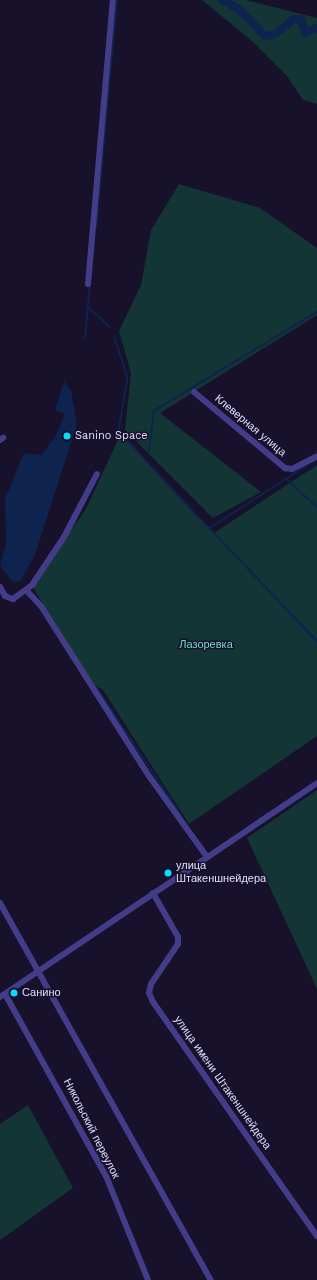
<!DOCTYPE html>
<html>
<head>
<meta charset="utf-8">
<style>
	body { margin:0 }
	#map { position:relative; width:317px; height:1280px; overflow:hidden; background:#17112b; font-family:"Work Sans",sans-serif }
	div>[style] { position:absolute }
	.green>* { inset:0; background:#143535 }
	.water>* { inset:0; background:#0e234e }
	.stream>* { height:1.5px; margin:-0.75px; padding:0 0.75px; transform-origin:0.75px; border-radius:0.75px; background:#0e234e }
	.river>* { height:8px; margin:-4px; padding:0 4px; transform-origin:4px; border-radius:4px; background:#0e234e }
	.minor>* { height:6px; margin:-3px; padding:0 3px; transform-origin:3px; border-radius:3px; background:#433d89 }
	.dots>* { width:11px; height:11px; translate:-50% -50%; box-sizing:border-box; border:2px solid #17112b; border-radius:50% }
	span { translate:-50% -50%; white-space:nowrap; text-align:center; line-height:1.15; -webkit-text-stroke:3px #17112b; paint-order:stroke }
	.street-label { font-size:11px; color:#e1dcff }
	.poi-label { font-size:11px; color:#e1dcff }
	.left { translate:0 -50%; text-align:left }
	.park-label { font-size:11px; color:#67e0c6 }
</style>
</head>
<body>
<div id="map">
	<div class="green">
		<div style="clip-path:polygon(202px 0,246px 0,317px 18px,317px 104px,303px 100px,287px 76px,251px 40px)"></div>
		<div style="clip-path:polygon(179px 184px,260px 208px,317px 248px,317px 315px,160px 413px,261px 492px,213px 518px,125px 430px,131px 373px,119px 331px,141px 285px,151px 230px)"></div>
		<div style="clip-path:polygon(121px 433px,214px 533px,317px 465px,317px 736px,189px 824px,103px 690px,88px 682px,32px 585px,86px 509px)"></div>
		<div style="clip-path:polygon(317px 790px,317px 989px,247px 838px)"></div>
		<div style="clip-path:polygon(28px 1105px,73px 1188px,0 1240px,0 1124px)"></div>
	</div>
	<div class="water">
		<div style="clip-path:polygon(64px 381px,71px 391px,77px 424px,35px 555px,20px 582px,13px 582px,0 566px,6px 544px,5px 499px,24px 453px,42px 455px,56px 435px,65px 414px,55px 410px)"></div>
	</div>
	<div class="stream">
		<div style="left:96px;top:229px;width:230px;rotate:-84.8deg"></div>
		<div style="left:88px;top:307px;width:30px;rotate:42deg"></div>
		<div style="left:85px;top:338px;width:53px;rotate:-84.6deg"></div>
		<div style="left:115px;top:338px;width:42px;rotate:72deg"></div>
		<div style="left:128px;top:378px;width:54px;rotate:99.6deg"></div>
		<div style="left:119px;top:431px;width:118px;rotate:47.4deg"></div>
		<div style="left:149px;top:451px;width:40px;rotate:-82.9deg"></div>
		<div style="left:154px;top:411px;width:191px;rotate:-31.3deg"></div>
		<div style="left:287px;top:479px;width:41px;rotate:43deg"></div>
		<div style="left:204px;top:522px;width:164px;rotate:46.5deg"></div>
		<div style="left:210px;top:528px;width:125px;rotate:-32.9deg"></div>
		<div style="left:97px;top:688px;width:154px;rotate:56.4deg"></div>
	</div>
	<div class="river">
		<div style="left:222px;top:0;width:19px;rotate:28deg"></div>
		<div style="left:239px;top:9px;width:37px;rotate:46deg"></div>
		<div style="left:265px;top:36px;width:10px;rotate:-11deg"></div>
		<div style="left:275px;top:34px;width:24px;rotate:-38deg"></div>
		<div style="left:294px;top:19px;width:7px"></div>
		<div style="left:301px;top:19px;width:14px;rotate:73deg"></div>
		<div style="left:305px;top:32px;width:13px;rotate:-18deg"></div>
	</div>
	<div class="minor">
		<div style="left:88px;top:284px;width:285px;rotate:-85deg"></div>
		<div style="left:194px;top:392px;width:119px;rotate:39.9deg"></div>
		<div style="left:285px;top:468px;width:7px;rotate:8deg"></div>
		<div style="left:292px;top:469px;width:28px;rotate:-27deg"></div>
		<div style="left:0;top:440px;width:4px;rotate:-34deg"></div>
		<div style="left:0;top:587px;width:10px;rotate:61deg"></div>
		<div style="left:5px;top:596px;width:9px;rotate:21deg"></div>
		<div style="left:13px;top:599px;width:24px;rotate:-36deg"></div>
		<div style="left:32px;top:585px;width:58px;rotate:-56.3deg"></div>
		<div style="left:64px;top:537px;width:71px;rotate:-62.4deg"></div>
		<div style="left:26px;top:590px;width:22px;rotate:47deg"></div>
		<div style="left:41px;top:606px;width:201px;rotate:57.6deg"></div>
		<div style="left:149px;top:776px;width:100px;rotate:54.4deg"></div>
		<div style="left:153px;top:893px;width:51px;rotate:60.4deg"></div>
		<div style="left:178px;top:937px;width:7px;rotate:90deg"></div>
		<div style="left:178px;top:944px;width:48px;rotate:124deg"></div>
		<div style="left:151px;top:984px;width:9px;rotate:103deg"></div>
		<div style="left:149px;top:993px;width:10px;rotate:66deg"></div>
		<div style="left:153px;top:1002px;width:286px;rotate:55deg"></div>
		<div style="left:0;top:903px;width:432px;rotate:60.8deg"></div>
		<div style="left:5px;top:994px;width:208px;rotate:61deg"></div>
		<div style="left:106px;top:1176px;width:112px;rotate:68deg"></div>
		<div style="left:0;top:997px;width:382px;rotate:-34deg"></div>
	</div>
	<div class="dots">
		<div style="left:67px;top:436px;background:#0adcfc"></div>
		<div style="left:168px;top:873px;background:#0adcfc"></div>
		<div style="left:14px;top:993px;background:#0adcfc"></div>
	</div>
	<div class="street-label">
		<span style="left:250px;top:426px;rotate:40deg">Клеверная улица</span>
		<span style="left:222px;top:1083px;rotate:55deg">улица имени Штакеншнейдера</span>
		<span style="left:91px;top:1129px;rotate:63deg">Никольский переулок</span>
	</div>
	<div class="poi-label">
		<span class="left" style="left:75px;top:436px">Sanino Space</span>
		<span class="left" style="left:176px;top:873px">улица<br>Штакеншнейдера</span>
		<span class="left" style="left:22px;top:993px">Санино</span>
	</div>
	<div class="park-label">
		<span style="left:206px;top:645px">Лазоревка</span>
	</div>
</div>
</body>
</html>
